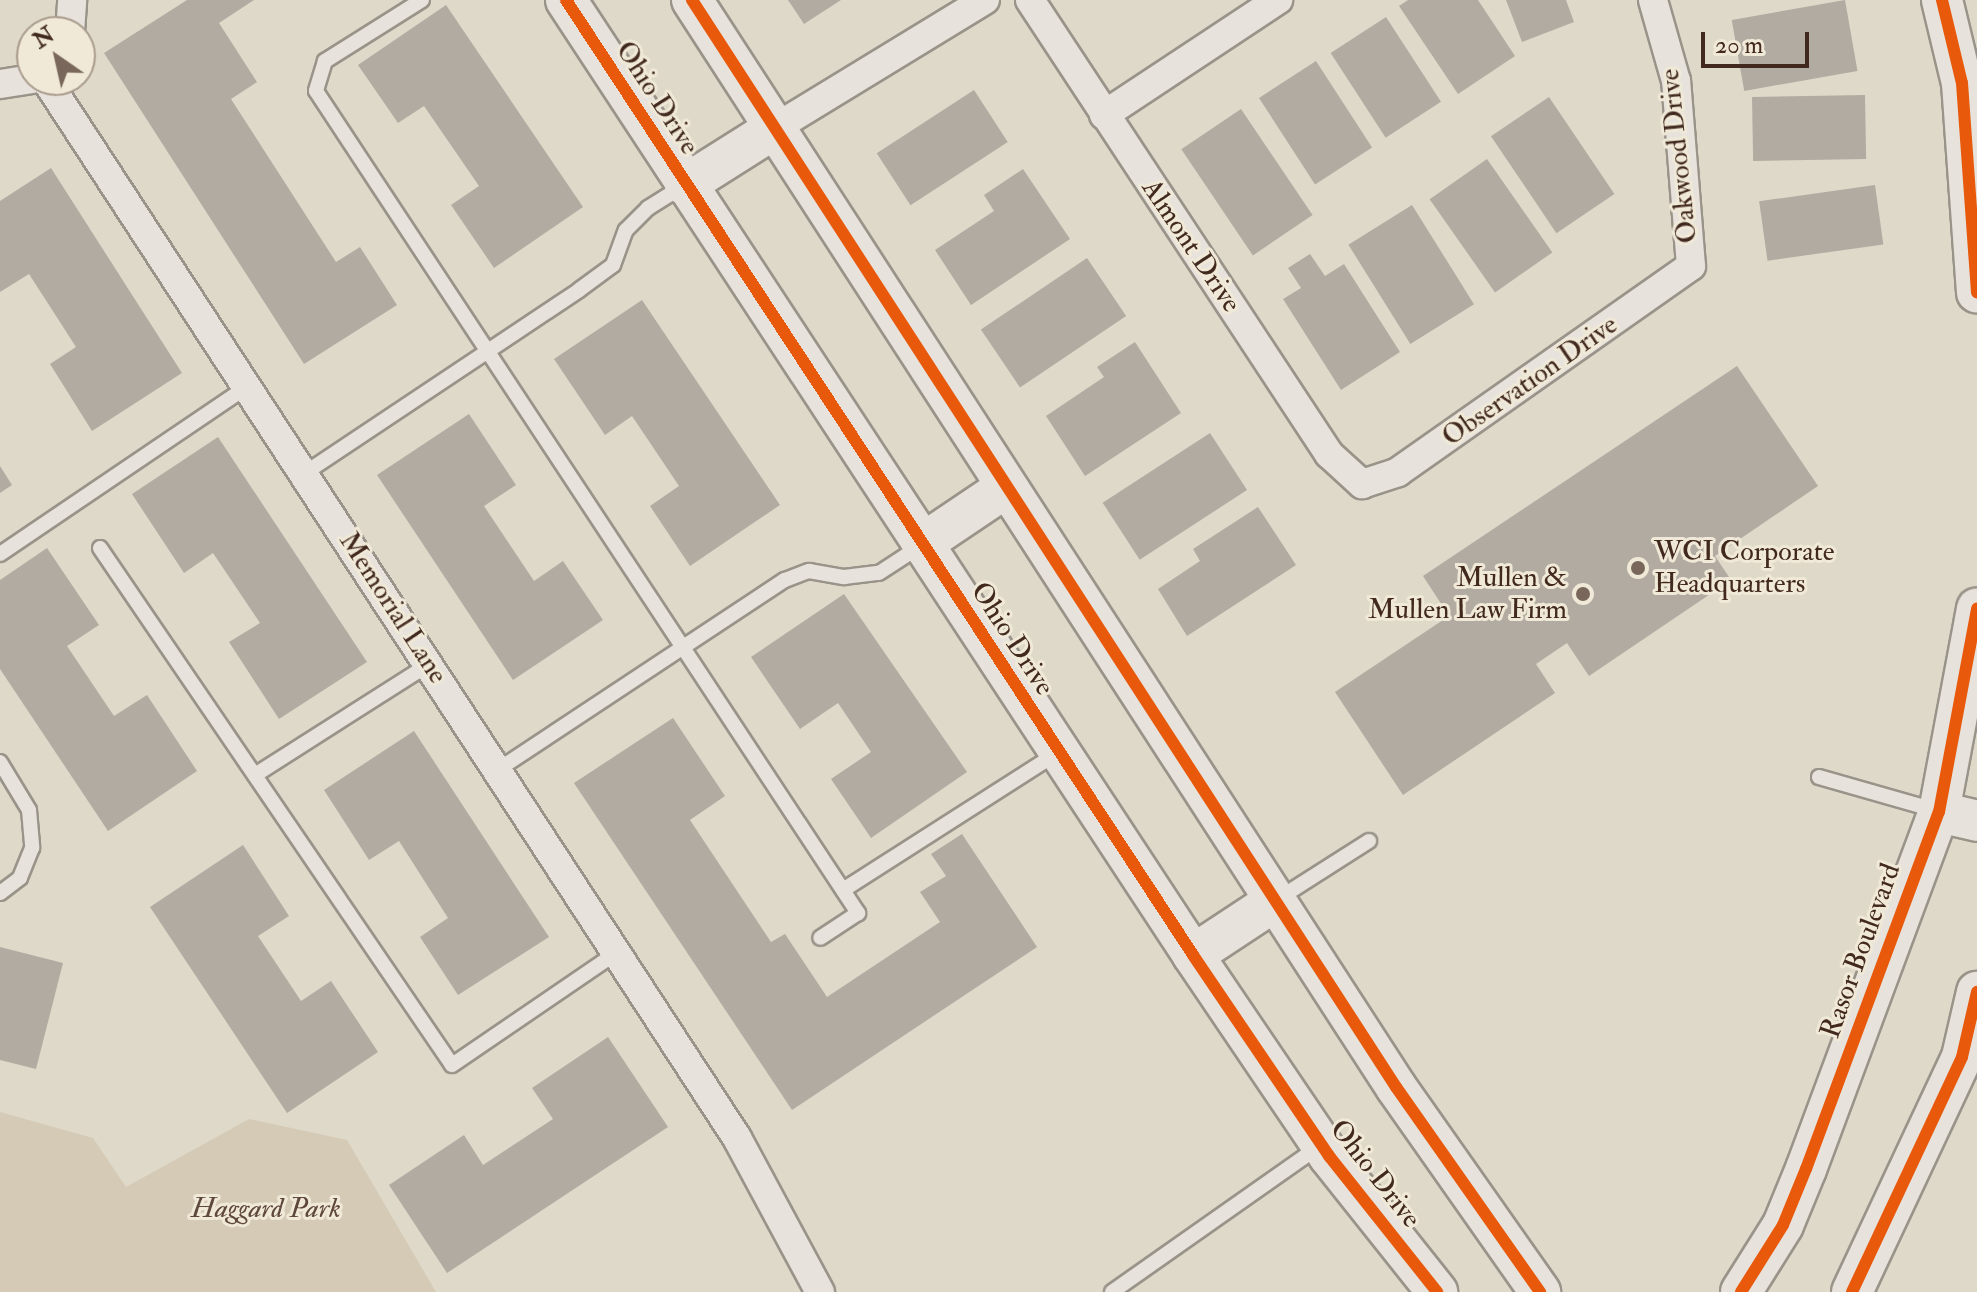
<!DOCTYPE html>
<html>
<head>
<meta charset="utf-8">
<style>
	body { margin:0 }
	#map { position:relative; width:1977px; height:1292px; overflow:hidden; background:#dfd9ca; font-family:"IM FELL Double Pica",serif }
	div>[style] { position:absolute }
	.green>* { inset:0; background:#d5cab6 }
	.building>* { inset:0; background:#b1aba1; transform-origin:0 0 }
	.roads { filter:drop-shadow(2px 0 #999389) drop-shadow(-2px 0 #999389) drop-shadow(0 2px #999389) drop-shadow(0 -2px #999389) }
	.service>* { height:14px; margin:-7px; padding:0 7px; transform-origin:7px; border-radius:7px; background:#e7e3dc }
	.minor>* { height:28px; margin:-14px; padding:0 14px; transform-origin:14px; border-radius:14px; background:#e7e3dc }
	.secondary>* { height:40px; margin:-20px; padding:0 20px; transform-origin:20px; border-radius:20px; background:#e7e3dc }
	.cycleway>* { height:12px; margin:-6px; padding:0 6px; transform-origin:6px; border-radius:6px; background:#e8590c }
	.dots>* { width:22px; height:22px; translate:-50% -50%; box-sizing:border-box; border:4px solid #f0e9d7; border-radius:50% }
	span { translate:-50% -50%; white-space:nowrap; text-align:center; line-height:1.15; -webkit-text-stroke:6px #f0e9d7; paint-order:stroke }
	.street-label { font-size:28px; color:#422920 }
	.poi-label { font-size:28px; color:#422920 }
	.left { translate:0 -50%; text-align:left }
	.right { translate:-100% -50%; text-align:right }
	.park-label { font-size:28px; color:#5e473b; font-style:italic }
	.north { position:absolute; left:16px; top:16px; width:80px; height:80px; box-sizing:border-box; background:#f0e9d7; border:2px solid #aa9c8e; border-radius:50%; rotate:326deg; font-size:22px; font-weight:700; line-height:32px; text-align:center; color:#422920 }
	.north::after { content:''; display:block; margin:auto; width:28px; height:36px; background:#79675c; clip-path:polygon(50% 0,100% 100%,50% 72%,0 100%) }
	.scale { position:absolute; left:1701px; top:32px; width:108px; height:36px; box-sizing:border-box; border:4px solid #422920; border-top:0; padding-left:10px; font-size:24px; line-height:28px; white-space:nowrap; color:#422920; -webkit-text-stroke:6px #f0e9d7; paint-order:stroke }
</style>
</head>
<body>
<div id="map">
	<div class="green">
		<div style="clip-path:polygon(0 1112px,93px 1138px,126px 1187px,249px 1119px,347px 1140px,436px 1292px,0 1292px)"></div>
	</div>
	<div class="building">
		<div style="clip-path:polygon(187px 0,254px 0,219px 23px,257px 82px,231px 99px,336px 262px,360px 247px,397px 305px,304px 364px,104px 53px)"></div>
		<div style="clip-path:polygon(788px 0,841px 0,804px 24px)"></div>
		<div style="clip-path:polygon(1408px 0,1478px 0,1515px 56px,1458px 94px,1399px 6px)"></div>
		<div style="clip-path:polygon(1506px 0,1566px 0,1574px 22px,1522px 42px)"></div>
		<div style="left:1845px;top:0;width:72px;height:115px;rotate:80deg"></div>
		<div style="clip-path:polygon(446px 5px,583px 207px,494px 268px,451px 205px,479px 186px,424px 106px,398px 123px,358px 65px)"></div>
		<div style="left:1386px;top:17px;width:101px;height:66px;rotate:57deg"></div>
		<div style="left:1316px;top:61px;width:103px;height:68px;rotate:57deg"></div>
		<div style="left:974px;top:90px;width:62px;height:116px;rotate:57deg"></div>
		<div style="left:1865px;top:95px;width:64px;height:113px;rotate:89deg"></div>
		<div style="left:1549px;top:97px;width:117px;height:70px;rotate:56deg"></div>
		<div style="left:1241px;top:109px;width:128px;height:72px;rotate:56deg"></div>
		<div style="left:1487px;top:159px;width:114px;height:70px;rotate:55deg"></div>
		<div style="clip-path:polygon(51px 168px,182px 373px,92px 431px,50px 364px,76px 347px,29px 274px,0 292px,0 201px)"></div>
		<div style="clip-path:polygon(1023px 169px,1070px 239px,971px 305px,935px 250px,994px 211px,984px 195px)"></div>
		<div style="left:1875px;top:185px;width:60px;height:117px;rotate:82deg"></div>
		<div style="left:1412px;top:205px;width:117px;height:75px;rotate:58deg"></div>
		<div style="clip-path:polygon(1310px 254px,1325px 276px,1344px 264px,1400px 352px,1341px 390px,1283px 299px,1301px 288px,1288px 268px)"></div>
		<div style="left:1087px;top:258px;width:70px;height:128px;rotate:56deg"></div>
		<div style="clip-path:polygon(642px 300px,780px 505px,690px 566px,650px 506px,679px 486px,632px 416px,605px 435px,554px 359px)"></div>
		<div style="clip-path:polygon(1135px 342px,1181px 413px,1085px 476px,1046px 416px,1104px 377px,1097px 367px)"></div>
		<div style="clip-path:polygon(1737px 366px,1818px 486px,1715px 556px,1731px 580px,1589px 676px,1567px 643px,1536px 664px,1555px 693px,1403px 795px,1335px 692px,1449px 616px,1423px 576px)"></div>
		<div style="clip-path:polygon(469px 414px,516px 485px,484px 506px,534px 581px,563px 561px,603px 620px,513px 680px,377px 475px)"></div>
		<div style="left:1210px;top:433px;width:68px;height:128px;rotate:57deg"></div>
		<div style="clip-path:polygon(218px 437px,367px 662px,279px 719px,229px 642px,260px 623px,213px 553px,184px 573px,132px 494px)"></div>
		<div style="clip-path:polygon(0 466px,12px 485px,0 493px)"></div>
		<div style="clip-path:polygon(1258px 507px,1296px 565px,1187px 636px,1158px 589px,1200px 561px,1193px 549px)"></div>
		<div style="clip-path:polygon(47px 548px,99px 625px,67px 646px,114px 716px,147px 695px,197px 771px,108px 831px,0 669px,0 580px)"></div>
		<div style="clip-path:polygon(844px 594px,967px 772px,871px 838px,831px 779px,871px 752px,838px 703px,800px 729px,751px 657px)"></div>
		<div style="clip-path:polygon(673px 718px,725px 796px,690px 820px,771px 942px,785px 934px,827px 997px,940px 922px,920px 892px,946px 876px,931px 854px,962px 834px,1037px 947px,792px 1110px,574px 783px)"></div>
		<div style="clip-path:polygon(414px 731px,549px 937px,458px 995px,420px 937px,448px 918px,399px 841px,369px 860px,324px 790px)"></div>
		<div style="clip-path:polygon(243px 845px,289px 916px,258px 936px,301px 1001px,331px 981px,378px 1052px,287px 1113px,150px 907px)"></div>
		<div style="clip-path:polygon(0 947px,63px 963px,36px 1069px,0 1060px)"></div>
		<div style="clip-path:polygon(608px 1037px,668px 1127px,447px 1273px,389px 1185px,464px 1135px,483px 1165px,553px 1119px,532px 1088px)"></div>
	</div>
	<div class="roads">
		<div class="service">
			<div style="left:422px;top:0;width:115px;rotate:147.8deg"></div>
			<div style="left:325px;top:61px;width:31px;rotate:107deg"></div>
			<div style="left:316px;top:91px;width:985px;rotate:56.6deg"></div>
			<div style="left:858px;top:913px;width:45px;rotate:146.7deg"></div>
			<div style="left:305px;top:473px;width:329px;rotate:-33.7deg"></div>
			<div style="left:579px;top:290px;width:42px;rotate:-36.3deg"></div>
			<div style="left:613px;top:265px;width:37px;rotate:-70deg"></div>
			<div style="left:626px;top:230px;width:31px;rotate:-45deg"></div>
			<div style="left:648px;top:208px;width:40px;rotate:-32deg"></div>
			<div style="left:100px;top:548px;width:625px;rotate:55.75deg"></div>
			<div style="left:452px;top:1065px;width:197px;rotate:-34.3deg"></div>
			<div style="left:0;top:554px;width:298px;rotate:-34.1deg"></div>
			<div style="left:0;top:762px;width:56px;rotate:58.9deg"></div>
			<div style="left:29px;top:810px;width:38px;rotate:85deg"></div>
			<div style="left:32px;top:848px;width:32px;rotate:112deg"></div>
			<div style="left:20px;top:878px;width:25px;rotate:143deg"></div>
			<div style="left:499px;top:769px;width:343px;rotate:-33.5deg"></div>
			<div style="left:785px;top:580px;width:26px;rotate:-21deg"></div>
			<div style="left:809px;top:571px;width:36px;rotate:10deg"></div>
			<div style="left:844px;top:577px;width:35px;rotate:-7deg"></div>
			<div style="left:879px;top:573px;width:51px;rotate:-33.1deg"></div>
			<div style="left:255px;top:775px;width:206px;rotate:-32.5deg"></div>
			<div style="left:1819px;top:777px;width:124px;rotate:15.9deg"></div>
			<div style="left:843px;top:890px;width:254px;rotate:-32.6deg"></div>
			<div style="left:1278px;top:899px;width:108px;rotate:-32.5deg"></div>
			<div style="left:1112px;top:1292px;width:256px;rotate:-35.1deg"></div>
		</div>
		<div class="minor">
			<div style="left:1030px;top:0;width:544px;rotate:56.63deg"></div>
			<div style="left:1329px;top:454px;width:45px;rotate:42.3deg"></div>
			<div style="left:1362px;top:484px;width:38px;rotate:-18deg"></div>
			<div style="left:1398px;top:472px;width:358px;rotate:-35.1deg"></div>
			<div style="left:1691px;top:266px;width:186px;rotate:-94.6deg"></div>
			<div style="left:1676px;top:81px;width:84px;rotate:-105.9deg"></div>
			<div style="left:70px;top:32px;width:32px;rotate:-86deg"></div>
			<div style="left:46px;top:80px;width:1264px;rotate:56.85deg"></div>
			<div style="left:737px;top:1138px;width:175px;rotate:61.7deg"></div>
			<div style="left:0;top:84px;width:32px;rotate:-9deg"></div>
			<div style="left:1104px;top:115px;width:209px;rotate:-33.5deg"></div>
			<div style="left:775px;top:128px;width:246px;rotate:-31.4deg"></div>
		</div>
		<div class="secondary">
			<div style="left:566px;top:0;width:1142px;rotate:56.71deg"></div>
			<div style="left:1193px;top:955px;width:243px;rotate:55.9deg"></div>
			<div style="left:1329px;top:1156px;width:174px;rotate:51.5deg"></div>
			<div style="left:692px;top:0;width:1295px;rotate:57.07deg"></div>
			<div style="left:1396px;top:1087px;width:251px;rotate:54.9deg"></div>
			<div style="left:1942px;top:0;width:85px;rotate:76.5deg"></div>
			<div style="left:1962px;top:83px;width:210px;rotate:85.9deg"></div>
			<div style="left:685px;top:185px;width:107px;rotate:-32.3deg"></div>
			<div style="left:922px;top:544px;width:100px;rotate:-34deg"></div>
			<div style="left:1939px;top:812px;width:39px;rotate:13deg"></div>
			<div style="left:1193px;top:955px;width:98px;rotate:-33.4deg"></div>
			<div style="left:1741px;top:1292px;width:79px;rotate:-57.9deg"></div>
			<div style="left:1783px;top:1225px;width:61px;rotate:-67.7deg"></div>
			<div style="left:1806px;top:1169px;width:381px;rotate:-69.6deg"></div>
			<div style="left:1939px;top:812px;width:207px;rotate:-79.4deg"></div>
			<div style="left:1852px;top:1292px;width:259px;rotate:-64.9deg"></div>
			<div style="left:1962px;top:1057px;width:67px;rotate:-77deg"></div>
		</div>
	</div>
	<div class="cycleway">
		<div style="left:566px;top:0;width:1142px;rotate:56.71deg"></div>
		<div style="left:1193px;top:955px;width:243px;rotate:55.9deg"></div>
		<div style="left:1329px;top:1156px;width:174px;rotate:51.5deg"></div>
		<div style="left:692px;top:0;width:1295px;rotate:57.07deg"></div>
		<div style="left:1396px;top:1087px;width:251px;rotate:54.9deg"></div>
		<div style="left:1942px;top:0;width:85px;rotate:76.5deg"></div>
		<div style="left:1962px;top:83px;width:210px;rotate:85.9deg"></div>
		<div style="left:1741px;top:1292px;width:79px;rotate:-57.9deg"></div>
		<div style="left:1783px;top:1225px;width:61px;rotate:-67.7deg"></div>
		<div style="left:1806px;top:1169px;width:381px;rotate:-69.6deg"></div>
		<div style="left:1939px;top:812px;width:207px;rotate:-79.4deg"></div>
		<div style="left:1852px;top:1292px;width:259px;rotate:-64.9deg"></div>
		<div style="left:1962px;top:1057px;width:67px;rotate:-77deg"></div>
	</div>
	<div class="dots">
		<div style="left:1638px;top:568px;background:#79675c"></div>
		<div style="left:1583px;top:594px;background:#79675c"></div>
	</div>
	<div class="street-label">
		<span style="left:657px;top:98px;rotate:57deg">Ohio Drive</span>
		<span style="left:1679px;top:156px;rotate:-96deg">Oakwood Drive</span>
		<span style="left:1191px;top:246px;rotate:56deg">Almont Drive</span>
		<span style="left:1530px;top:381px;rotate:-35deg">Observation Drive</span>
		<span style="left:393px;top:608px;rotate:57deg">Memorial Lane</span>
		<span style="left:1012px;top:639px;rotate:57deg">Ohio Drive</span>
		<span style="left:1861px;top:951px;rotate:-70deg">Rasor Boulevard</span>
		<span style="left:1375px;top:1174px;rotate:52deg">Ohio Drive</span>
	</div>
	<div class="poi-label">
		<span class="left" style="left:1654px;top:568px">WCI Corporate<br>Headquarters</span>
		<span class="right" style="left:1567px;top:594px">Mullen &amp;<br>Mullen Law Firm</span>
	</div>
	<div class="park-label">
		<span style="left:266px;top:1209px">Haggard Park</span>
	</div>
	<div class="north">N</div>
	<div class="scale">20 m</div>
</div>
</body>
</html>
